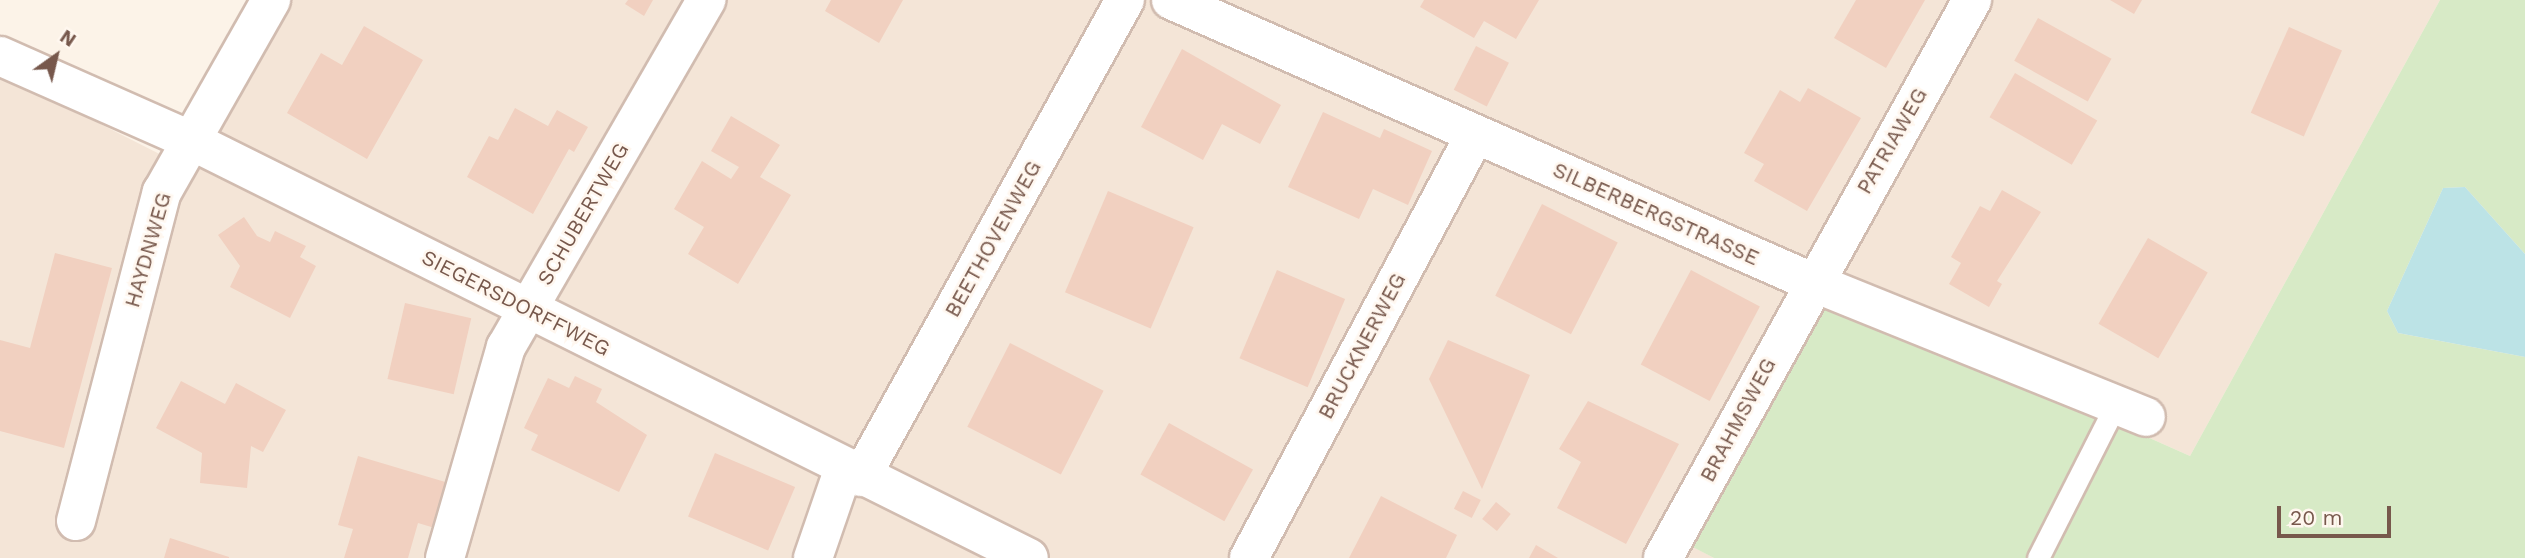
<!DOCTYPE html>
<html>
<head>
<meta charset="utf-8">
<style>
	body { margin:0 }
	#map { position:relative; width:2525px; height:558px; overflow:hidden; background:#fcf3e8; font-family:"Work Sans",sans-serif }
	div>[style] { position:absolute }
	.residential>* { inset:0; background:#f4e5d7 }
	.green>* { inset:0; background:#d7eac6 }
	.water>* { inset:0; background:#bce3e6 }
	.building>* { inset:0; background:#f1d0c0; transform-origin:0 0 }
	.roads { filter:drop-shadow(2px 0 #d1bcb0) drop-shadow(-2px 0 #d1bcb0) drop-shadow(0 2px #d1bcb0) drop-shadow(0 -2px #d1bcb0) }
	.lane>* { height:21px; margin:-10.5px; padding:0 10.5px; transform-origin:10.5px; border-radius:10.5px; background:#fff }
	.street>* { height:38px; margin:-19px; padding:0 19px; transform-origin:19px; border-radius:19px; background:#fff }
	span { translate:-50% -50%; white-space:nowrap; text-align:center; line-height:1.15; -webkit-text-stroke:5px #fff7ef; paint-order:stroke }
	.street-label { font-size:21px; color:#77584c }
	.north { position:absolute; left:21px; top:21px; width:70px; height:70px; -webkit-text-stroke:5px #fff7ef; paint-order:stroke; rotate:34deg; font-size:19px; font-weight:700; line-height:28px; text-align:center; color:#77584c }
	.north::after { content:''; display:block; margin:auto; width:24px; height:32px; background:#77584c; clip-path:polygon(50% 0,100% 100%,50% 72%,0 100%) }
	.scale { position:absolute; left:2277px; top:506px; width:114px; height:32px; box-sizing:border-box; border:4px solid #77584c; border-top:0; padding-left:9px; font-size:21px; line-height:24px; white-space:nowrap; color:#77584c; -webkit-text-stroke:5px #fff7ef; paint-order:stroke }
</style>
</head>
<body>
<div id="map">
	<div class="residential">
		<div style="clip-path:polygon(292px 0,2440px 0,2190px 456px,1821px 292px,1688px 544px,1714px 558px,0 558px,0 73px,191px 170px)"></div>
	</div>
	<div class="green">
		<div style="clip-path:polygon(2440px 0,2525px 0,2525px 254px,2465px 187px,2443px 188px,2387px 311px,2398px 333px,2525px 357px,2525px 558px,1714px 558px,1687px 544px,1821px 292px,2190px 456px)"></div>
	</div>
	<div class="water">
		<div style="clip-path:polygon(2465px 187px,2525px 254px,2525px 357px,2398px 333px,2387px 311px,2443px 188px)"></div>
	</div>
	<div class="building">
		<div style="clip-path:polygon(628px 0,653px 0,644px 16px,625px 4px)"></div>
		<div style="clip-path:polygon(831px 0,903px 0,879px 43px,825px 11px)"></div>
		<div style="clip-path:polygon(1424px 0,1539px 0,1516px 39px,1484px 21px,1474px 38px,1420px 7px)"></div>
		<div style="clip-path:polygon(1856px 0,1925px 0,1886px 68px,1834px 38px)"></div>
		<div style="clip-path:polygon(2110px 0,2142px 0,2134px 14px)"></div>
		<div style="left:2038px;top:18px;width:84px;height:49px;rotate:29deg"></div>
		<div style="clip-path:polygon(364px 26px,423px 60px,367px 159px,287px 113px,321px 53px,342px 65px)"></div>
		<div style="left:2289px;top:27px;width:58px;height:94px;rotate:24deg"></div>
		<div style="left:1476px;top:46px;width:37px;height:49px;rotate:27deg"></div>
		<div style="clip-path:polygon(1182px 49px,1281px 105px,1260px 144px,1222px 124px,1203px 160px,1141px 127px)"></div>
		<div style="left:2015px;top:73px;width:95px;height:51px;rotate:30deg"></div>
		<div style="clip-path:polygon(1808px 88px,1861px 118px,1807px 211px,1754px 181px,1764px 164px,1744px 153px,1780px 90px,1800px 102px)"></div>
		<div style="clip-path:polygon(515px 108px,548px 126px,557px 110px,588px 127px,574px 152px,569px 149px,533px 214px,467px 177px,489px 136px,498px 140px)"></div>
		<div style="clip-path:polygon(1323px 112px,1380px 138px,1384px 129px,1432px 151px,1408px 205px,1373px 189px,1359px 219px,1288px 187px)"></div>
		<div style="clip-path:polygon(731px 116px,780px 145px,760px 177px,791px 195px,738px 284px,688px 254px,704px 227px,674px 209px,702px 161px,731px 179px,739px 167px,711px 151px)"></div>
		<div style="clip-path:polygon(2002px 190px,2041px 212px,1997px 281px,2002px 284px,1989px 307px,1949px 284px,1961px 263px,1951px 257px,1980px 206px,1990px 211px)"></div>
		<div style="left:1108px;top:191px;width:93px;height:110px;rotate:23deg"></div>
		<div style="left:1542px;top:204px;width:85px;height:103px;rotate:27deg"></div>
		<div style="clip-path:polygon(244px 217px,257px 236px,270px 242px,275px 231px,306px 246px,300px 257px,316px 266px,290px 318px,230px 287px,240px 266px,218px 235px)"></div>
		<div style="left:2148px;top:238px;width:69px;height:99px;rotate:30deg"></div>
		<div style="clip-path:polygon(55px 253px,112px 268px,64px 448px,0 431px,0 340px,30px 348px)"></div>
		<div style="left:1277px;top:270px;width:74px;height:96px;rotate:23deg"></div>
		<div style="left:1691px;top:270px;width:78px;height:107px;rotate:28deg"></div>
		<div style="left:405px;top:303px;width:68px;height:78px;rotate:13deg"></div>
		<div style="clip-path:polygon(1448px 340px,1530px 375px,1482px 489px,1429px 379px)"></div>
		<div style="left:1010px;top:343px;width:105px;height:94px;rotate:27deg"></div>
		<div style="clip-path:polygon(575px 376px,602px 389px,596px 402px,647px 435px,619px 492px,531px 450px,538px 435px,524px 428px,548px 378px,569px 388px)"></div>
		<div style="clip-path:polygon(181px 381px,225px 404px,236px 383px,286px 410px,263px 452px,251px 446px,247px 488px,200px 483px,202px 453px,156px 428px)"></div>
		<div style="clip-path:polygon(1588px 401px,1679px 444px,1626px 544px,1557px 508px,1581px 462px,1559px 449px)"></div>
		<div style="left:1169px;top:423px;width:96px;height:59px;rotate:29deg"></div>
		<div style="left:715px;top:453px;width:87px;height:69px;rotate:23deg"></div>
		<div style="clip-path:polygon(358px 456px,452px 484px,438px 529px,418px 523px,408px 558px,344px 558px,353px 529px,338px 525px)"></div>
		<div style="left:1463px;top:491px;width:20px;height:20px;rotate:27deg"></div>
		<div style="clip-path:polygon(1381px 496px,1457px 535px,1446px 558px,1349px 558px)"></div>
		<div style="left:1496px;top:502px;width:19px;height:22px;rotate:39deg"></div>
		<div style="clip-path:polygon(170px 538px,229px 557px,229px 558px,164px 558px)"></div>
		<div style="clip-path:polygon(1536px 545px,1558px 558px,1529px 558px)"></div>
	</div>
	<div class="roads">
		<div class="lane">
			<div style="left:2038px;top:558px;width:173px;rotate:-63.1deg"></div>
		</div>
		<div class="street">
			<div style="left:1171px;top:0;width:700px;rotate:23.75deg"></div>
			<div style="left:1812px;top:282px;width:360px;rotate:22deg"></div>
			<div style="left:0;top:56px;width:208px;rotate:23.9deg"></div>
			<div style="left:190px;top:140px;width:937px;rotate:26.48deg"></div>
			<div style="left:861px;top:477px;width:545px;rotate:-61.04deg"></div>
			<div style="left:76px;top:521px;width:340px;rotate:-75.4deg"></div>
			<div style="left:162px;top:192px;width:221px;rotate:-60.4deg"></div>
			<div style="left:445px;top:558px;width:220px;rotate:-73.9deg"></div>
			<div style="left:506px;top:347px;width:401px;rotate:-60deg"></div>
			<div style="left:813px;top:558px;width:95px;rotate:-71deg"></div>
			<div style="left:1249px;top:558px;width:480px;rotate:-61.9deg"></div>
			<div style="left:1663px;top:558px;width:638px;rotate:-61.02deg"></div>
		</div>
	</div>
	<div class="street-label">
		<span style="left:1892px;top:141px;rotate:-60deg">PATRIAWEG</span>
		<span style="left:583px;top:214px;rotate:-60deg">SCHUBERTWEG</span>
		<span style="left:1656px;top:214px;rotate:24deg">SILBERBERGSTRASSE</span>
		<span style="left:993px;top:239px;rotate:-61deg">BEETHOVENWEG</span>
		<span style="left:148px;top:250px;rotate:-74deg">HAYDNWEG</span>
		<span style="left:516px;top:303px;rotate:27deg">SIEGERSDORFFWEG</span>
		<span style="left:1362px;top:346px;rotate:-62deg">BRUCKNERWEG</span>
		<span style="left:1738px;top:420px;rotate:-62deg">BRAHMSWEG</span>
	</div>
	<div class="north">N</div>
	<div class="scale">20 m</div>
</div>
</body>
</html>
